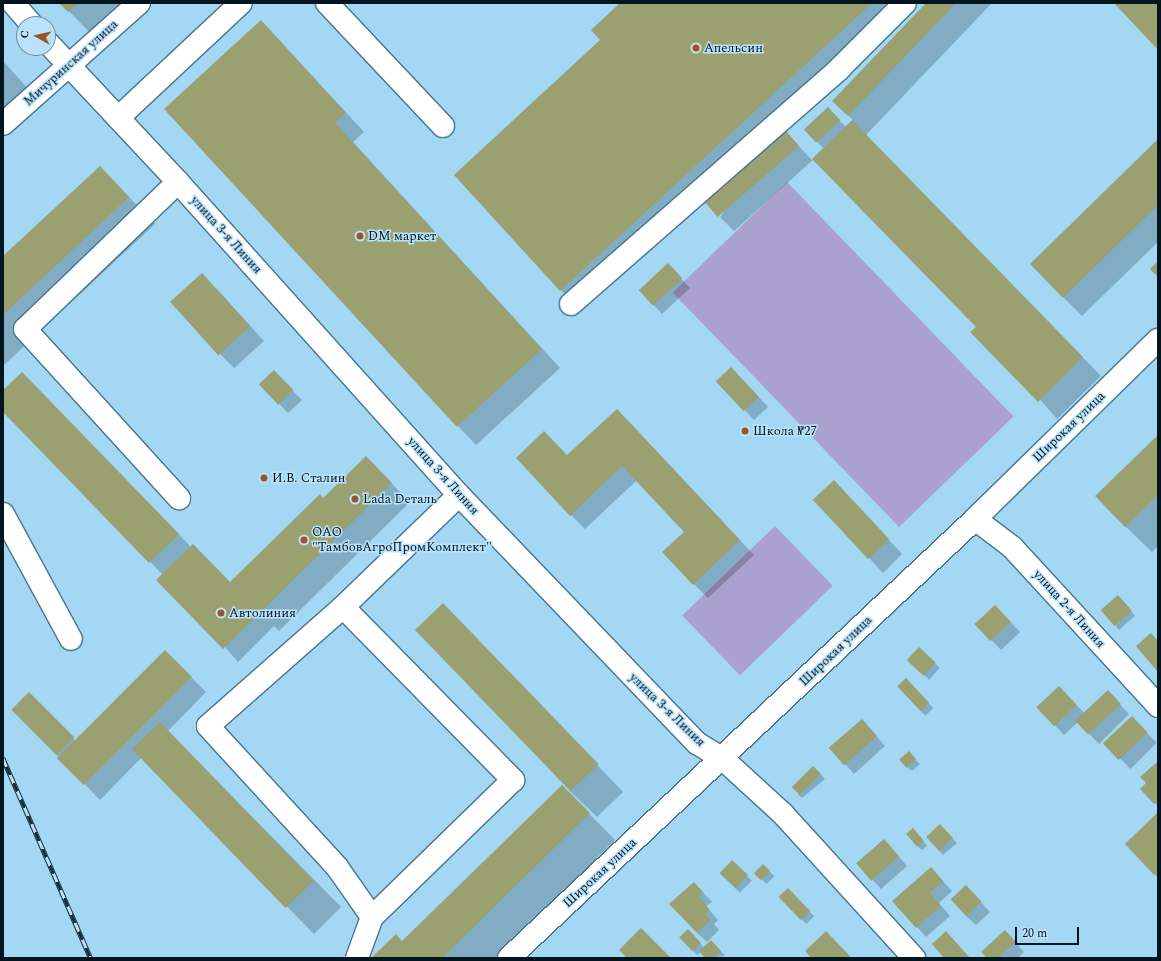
<!DOCTYPE html>
<html>
<head>
<meta charset="utf-8">
<style>
	body { margin:0 }
	#map { position:relative; width:1161px; height:961px; overflow:hidden; background:#a3d7f4; font-family:Spectral,serif }
	div>[style] { position:absolute }
	.green>* { inset:0; background:#aaa1d0; transform-origin:0 0 }
	.shadow>* { inset:0; background:#0003; transform-origin:0 0 }
	.building>* { inset:0; background:#9aa070; transform-origin:0 0 }
	.roads { filter:drop-shadow(1px 0 #467690) drop-shadow(-1px 0 #467690) drop-shadow(0 1px #467690) drop-shadow(0 -1px #467690) }
	.minor>* { height:22px; margin:-11px; padding:0 11px; transform-origin:11px; border-radius:11px; background:#fff }
	.major>* { height:22px; margin:-11px; padding:0 11px; transform-origin:11px; border-radius:11px; background:#fff }
	.rail>* { height:4.5px; margin-top:-2.25px; transform-origin:0; background:repeating-linear-gradient(90deg,#bae2fa 0 9px,#172d3a 0 18px); box-sizing:border-box; border-block:1px solid #172d3a }
	.dots>* { width:11px; height:11px; translate:-50% -50%; box-sizing:border-box; border:2px solid #bae2fa; border-radius:50% }
	span { translate:-50% -50%; white-space:nowrap; text-align:center; line-height:1.15; -webkit-text-stroke:3px #bae2fa; paint-order:stroke }
	.poi-label { font-size:13px; color:#02141e }
	.left { translate:0 -50%; text-align:left }
	.street-label { font-size:13px; color:#02141e }
	.frame { position:absolute; inset:0; border:4px solid #02141e; pointer-events:none }
	.north { position:absolute; left:16px; top:16px; width:40px; height:40px; box-sizing:border-box; background:#bae2fa; border:1px solid #7090a2; border-radius:50%; rotate:278deg; font-size:11px; font-weight:700; line-height:16px; text-align:center; color:#02141e }
	.north::after { content:''; display:block; margin:auto; width:14px; height:18px; background:#995625; clip-path:polygon(50% 0,100% 100%,50% 72%,0 100%) }
	.scale { position:absolute; left:1015px; top:927px; width:64px; height:18px; box-sizing:border-box; border:2px solid #02141e; border-top:0; padding-left:5px; font-size:12px; line-height:14px; white-space:nowrap; color:#02141e; -webkit-text-stroke:3px #bae2fa; paint-order:stroke }
</style>
</head>
<body>
<div id="map">
	<div class="green">
		<div style="left:787px;top:182px;width:326px;height:159px;rotate:46deg"></div>
		<div style="left:775px;top:526px;width:83px;height:129px;rotate:46deg"></div>
	</div>
	<div class="shadow">
		<div style="clip-path:polygon(61px 3px,134px 3px,95px 38px)"></div>
		<div style="clip-path:polygon(622px 3px,901px 3px,575px 304px,561px 290px,602px 40px)"></div>
		<div style="clip-path:polygon(927px 3px,992px 3px,866px 135px,1101px 376px,1057px 419px,977px 327px,814px 159px,734px 231px,720px 217px,786px 133px,812px 160px,824px 149px,806px 130px,828px 109px,846px 127px,853px 120px,833px 101px)"></div>
		<div style="clip-path:polygon(279px 40px,364px 132px,353px 142px,560px 368px,476px 445px,458px 426px)"></div>
		<div style="clip-path:polygon(3px 61px,31px 92px,3px 118px)"></div>
		<div style="clip-path:polygon(1158px 140px,1158px 242px,1082px 316px,1063px 297px)"></div>
		<div style="clip-path:polygon(100px 167px,155px 224px,3px 366px,3px 258px)"></div>
		<div style="clip-path:polygon(677px 274px,690px 288px,662px 314px,640px 290px)"></div>
		<div style="clip-path:polygon(216px 288px,264px 341px,234px 368px,220px 354px)"></div>
		<div style="clip-path:polygon(741px 378px,768px 407px,754px 420px,718px 381px)"></div>
		<div style="clip-path:polygon(283px 381px,302px 400px,288px 413px,261px 384px)"></div>
		<div style="clip-path:polygon(3px 392px,48px 400px,191px 547px,230px 584px,323px 499px,384px 476px,410px 502px,279px 631px,274px 626px,238px 662px,163px 575px,3px 410px)"></div>
		<div style="clip-path:polygon(631px 424px,754px 555px,708px 598px,694px 584px,685px 532px,637px 480px,585px 529px,571px 515px,568px 456px)"></div>
		<div style="clip-path:polygon(1158px 436px,1158px 546px,1152px 552px,1125px 526px)"></div>
		<div style="clip-path:polygon(848px 496px,902px 554px,883px 573px,815px 500px)"></div>
		<div style="clip-path:polygon(1123px 601px,1135px 616px,1119px 630px,1115px 625px)"></div>
		<div style="clip-path:polygon(1004px 615px,1020px 632px,1001px 650px,976px 624px)"></div>
		<div style="clip-path:polygon(469px 631px,623px 792px,597px 817px,570px 791px)"></div>
		<div style="clip-path:polygon(1151px 634px,1158px 641px,1158px 670px,1137px 647px)"></div>
		<div style="left:919px;top:649px;width:28px;height:16px;rotate:42deg"></div>
		<div style="clip-path:polygon(165px 651px,206px 692px,168px 731px,341px 907px,314px 934px,141px 758px,100px 800px,13px 710px,29px 694px,76px 741px)"></div>
		<div style="left:906px;top:679px;width:40px;height:11px;rotate:47deg"></div>
		<div style="clip-path:polygon(1108px 692px,1129px 714px,1099px 744px,1078px 722px,1064px 735px,1038px 707px,1069px 697px,1085px 714px)"></div>
		<div style="left:1132px;top:718px;width:35px;height:37px;rotate:45deg"></div>
		<div style="clip-path:polygon(871px 730px,885px 746px,854px 774px,831px 748px)"></div>
		<div style="clip-path:polygon(913px 757px,920px 764px,912px 771px,907px 767px)"></div>
		<div style="clip-path:polygon(1158px 762px,1158px 806px,1142px 789px,1148px 783px)"></div>
		<div style="clip-path:polygon(818px 771px,825px 779px,802px 798px,798px 794px)"></div>
		<div style="clip-path:polygon(562px 786px,615px 840px,495px 958px,421px 958px)"></div>
		<div style="clip-path:polygon(1157px 814px,1158px 815px,1158px 878px,1126px 844px)"></div>
		<div style="clip-path:polygon(945px 830px,957px 843px,943px 855px,927px 837px)"></div>
		<div style="clip-path:polygon(917px 834px,927px 846px,922px 850px,917px 846px)"></div>
		<div style="clip-path:polygon(893px 850px,907px 866px,881px 889px,858px 864px)"></div>
		<div style="left:732px;top:861px;width:28px;height:17px;rotate:45deg"></div>
		<div style="left:763px;top:865px;width:16px;height:11px;rotate:45deg"></div>
		<div style="clip-path:polygon(940px 878px,952px 891px,939px 903px,950px 916px,926px 937px,894px 901px)"></div>
		<div style="clip-path:polygon(694px 883px,712px 902px,706px 906px,718px 920px,714px 924px,719px 930px,707px 942px,697px 933px)"></div>
		<div style="left:788px;top:890px;width:37px;height:11px;rotate:45deg"></div>
		<div style="clip-path:polygon(975px 896px,990px 912px,976px 925px,966px 916px)"></div>
		<div style="clip-path:polygon(693px 934px,704px 948px,716px 946px,725px 956px,706px 958px,701px 952px,697px 955px,680px 937px)"></div>
		<div style="clip-path:polygon(1014px 941px,1024px 952px,1018px 958px,989px 958px)"></div>
	</div>
	<div class="building">
		<div style="clip-path:polygon(59px 3px,78px 3px,68px 12px)"></div>
		<div style="clip-path:polygon(620px 3px,872px 3px,560px 291px,454px 175px,600px 40px,591px 30px)"></div>
		<div style="clip-path:polygon(926px 3px,956px 3px,848px 116px,832px 101px)"></div>
		<div style="clip-path:polygon(1114px 3px,1158px 3px,1158px 50px)"></div>
		<div style="clip-path:polygon(261px 20px,346px 113px,335px 123px,542px 349px,457px 427px,164px 109px)"></div>
		<div style="left:828px;top:107px;width:18px;height:33px;rotate:47deg"></div>
		<div style="clip-path:polygon(852px 120px,1083px 357px,1038px 402px,970px 332px,976px 327px,812px 159px)"></div>
		<div style="left:786px;top:131px;width:20px;height:108px;rotate:49deg"></div>
		<div style="clip-path:polygon(1158px 139px,1158px 205px,1063px 298px,1030px 264px)"></div>
		<div style="clip-path:polygon(100px 166px,129px 197px,3px 315px,3px 256px)"></div>
		<div style="clip-path:polygon(1158px 261px,1158px 277px,1150px 269px)"></div>
		<div style="left:668px;top:263px;width:21px;height:40px;rotate:47deg"></div>
		<div style="left:202px;top:273px;width:72px;height:43px;rotate:48deg"></div>
		<div style="left:731px;top:367px;width:41px;height:21px;rotate:47deg"></div>
		<div style="left:274px;top:370px;width:28px;height:21px;rotate:46deg"></div>
		<div style="clip-path:polygon(22px 372px,179px 534px,149px 563px,3px 412px,3px 390px)"></div>
		<div style="clip-path:polygon(617px 409px,740px 540px,693px 585px,662px 552px,684px 532px,622px 466px,570px 516px,516px 458px,544px 431px,567px 455px)"></div>
		<div style="clip-path:polygon(1158px 435px,1158px 495px,1125px 527px,1095px 496px)"></div>
		<div style="clip-path:polygon(366px 456px,392px 483px,223px 649px,156px 580px,193px 544px,230px 582px,320px 494px,323px 498px)"></div>
		<div style="left:834px;top:480px;width:81px;height:29px;rotate:47deg"></div>
		<div style="left:1118px;top:595px;width:21px;height:23px;rotate:49deg"></div>
		<div style="left:443px;top:603px;width:224px;height:39px;rotate:46deg"></div>
		<div style="left:995px;top:605px;width:23px;height:28px;rotate:47deg"></div>
		<div style="clip-path:polygon(1151px 633px,1158px 641px,1157px 671px,1136px 646px)"></div>
		<div style="left:919px;top:647px;width:23px;height:18px;rotate:43deg"></div>
		<div style="left:165px;top:650px;width:38px;height:153px;rotate:45deg"></div>
		<div style="left:906px;top:678px;width:34px;height:12px;rotate:47deg"></div>
		<div style="left:1059px;top:686px;width:26px;height:31px;rotate:47deg"></div>
		<div style="left:1108px;top:690px;width:19px;height:45px;rotate:47deg"></div>
		<div style="left:29px;top:692px;width:64px;height:25px;rotate:45deg"></div>
		<div style="left:1132px;top:716px;width:23px;height:40px;rotate:47deg"></div>
		<div style="left:862px;top:719px;width:23px;height:44px;rotate:49deg"></div>
		<div style="left:160px;top:722px;width:221px;height:39px;rotate:46deg"></div>
		<div style="left:909px;top:751px;width:11px;height:13px;rotate:49deg"></div>
		<div style="clip-path:polygon(1158px 761px,1158px 800px,1154px 804px,1140px 789px,1146px 783px,1140px 777px)"></div>
		<div style="left:813px;top:766px;width:11px;height:30px;rotate:45deg"></div>
		<div style="clip-path:polygon(562px 785px,590px 813px,442px 958px,371px 958px,396px 934px,402px 941px)"></div>
		<div style="clip-path:polygon(1157px 813px,1158px 872px,1154px 875px,1125px 844px)"></div>
		<div style="left:940px;top:824px;width:19px;height:19px;rotate:47deg"></div>
		<div style="left:913px;top:828px;width:17px;height:9px;rotate:50deg"></div>
		<div style="left:884px;top:839px;width:23px;height:37px;rotate:49deg"></div>
		<div style="left:732px;top:860px;width:22px;height:18px;rotate:43deg"></div>
		<div style="left:763px;top:864px;width:10px;height:13px;rotate:45deg"></div>
		<div style="clip-path:polygon(931px 867px,943px 881px,930px 893px,941px 906px,916px 928px,892px 901px)"></div>
		<div style="clip-path:polygon(694px 882px,703px 892px,698px 896px,710px 910px,705px 914px,711px 920px,697px 933px,669px 904px)"></div>
		<div style="left:966px;top:885px;width:23px;height:21px;rotate:47deg"></div>
		<div style="left:788px;top:888px;width:32px;height:13px;rotate:46deg"></div>
		<div style="clip-path:polygon(641px 928px,671px 958px,627px 958px,619px 950px)"></div>
		<div style="left:688px;top:929px;width:19px;height:12px;rotate:47deg"></div>
		<div style="clip-path:polygon(1005px 930px,1016px 942px,998px 958px,987px 958px,981px 952px)"></div>
		<div style="clip-path:polygon(826px 931px,850px 956px,849px 958px,811px 958px,805px 951px)"></div>
		<div style="clip-path:polygon(946px 931px,970px 958px,944px 958px,932px 944px)"></div>
		<div style="clip-path:polygon(711px 940px,721px 951px,713px 958px,705px 958px,699px 951px)"></div>
	</div>
	<div class="roads">
		<div class="minor">
			<div style="left:13px;top:3px;width:28px;rotate:49deg"></div>
			<div style="left:327px;top:3px;width:169px;rotate:46.7deg"></div>
			<div style="left:48px;top:43px;width:190px;rotate:46.9deg"></div>
			<div style="left:178px;top:182px;width:421px;rotate:48.1deg"></div>
			<div style="left:459px;top:495px;width:344px;rotate:46.2deg"></div>
			<div style="left:697px;top:743px;width:31px;rotate:32deg"></div>
			<div style="left:723px;top:759px;width:81px;rotate:42.5deg"></div>
			<div style="left:783px;top:814px;width:195px;rotate:47.7deg"></div>
			<div style="left:118px;top:118px;width:168px;rotate:-43.1deg"></div>
			<div style="left:178px;top:182px;width:212px;rotate:136.1deg"></div>
			<div style="left:25px;top:329px;width:229px;rotate:47.7deg"></div>
			<div style="left:571px;top:304px;width:356px;rotate:-41.2deg"></div>
			<div style="left:839px;top:69px;width:93px;rotate:-45deg"></div>
			<div style="left:3px;top:514px;width:142px;rotate:61.5deg"></div>
			<div style="left:975px;top:519px;width:46px;rotate:37.1deg"></div>
			<div style="left:1012px;top:547px;width:216px;rotate:47.4deg"></div>
			<div style="left:343px;top:607px;width:243px;rotate:45.5deg"></div>
			<div style="left:513px;top:780px;width:197px;rotate:135.8deg"></div>
			<div style="left:357px;top:958px;width:44px;rotate:-69.9deg"></div>
			<div style="left:372px;top:917px;width:61px;rotate:-125deg"></div>
			<div style="left:337px;top:867px;width:191px;rotate:-132.5deg"></div>
			<div style="left:208px;top:726px;width:180px;rotate:-41.4deg"></div>
			<div style="left:343px;top:607px;width:161px;rotate:-44deg"></div>
			<div style="left:509px;top:958px;width:640px;rotate:-43.29deg"></div>
			<div style="left:975px;top:519px;width:256px;rotate:-44.4deg"></div>
		</div>
		<div class="major">
			<div style="left:3px;top:124px;width:182px;rotate:-41.7deg"></div>
		</div>
	</div>
	<div class="rail">
		<div style="left:3px;top:758px;width:219px;rotate:66.3deg"></div>
	</div>
	<div class="dots">
		<div style="left:696px;top:48px;background:#995625"></div>
		<div style="left:360px;top:236px;background:#995625"></div>
		<div style="left:745px;top:431px;background:#995625"></div>
		<div style="left:264px;top:478px;background:#995625"></div>
		<div style="left:355px;top:499px;background:#995625"></div>
		<div style="left:304px;top:540px;background:#995625"></div>
		<div style="left:221px;top:613px;background:#995625"></div>
	</div>
	<div class="poi-label">
		<span class="left" style="left:704px;top:48px">Апельсин</span>
		<span class="left" style="left:368px;top:236px">DM маркет</span>
		<span class="left" style="left:753px;top:431px">Школа №27</span>
		<span class="left" style="left:272px;top:478px">И.В. Сталин</span>
		<span class="left" style="left:363px;top:499px">Lada Dеталь</span>
		<span class="left" style="left:312px;top:540px">ОАО<br>"ТамбовАгроПромКомплект"</span>
		<span class="left" style="left:229px;top:613px">Автолиния</span>
	</div>
	<div class="street-label">
		<span style="left:71px;top:63px;rotate:-42deg">Мичуринская улица</span>
		<span style="left:226px;top:235px;rotate:48deg">улица 3-я Линия</span>
		<span style="left:1069px;top:427px;rotate:-44deg">Широкая улица</span>
		<span style="left:443px;top:476px;rotate:48deg">улица 3-я Линия</span>
		<span style="left:1069px;top:609px;rotate:48deg">улица 2-я Линия</span>
		<span style="left:836px;top:651px;rotate:-44deg">Широкая улица</span>
		<span style="left:667px;top:710px;rotate:44deg">улица 3-я Линия</span>
		<span style="left:600px;top:873px;rotate:-43deg">Широкая улица</span>
	</div>
	<div class="frame"></div>
	<div class="north">С</div>
	<div class="scale">20 m</div>
</div>
</body>
</html>
